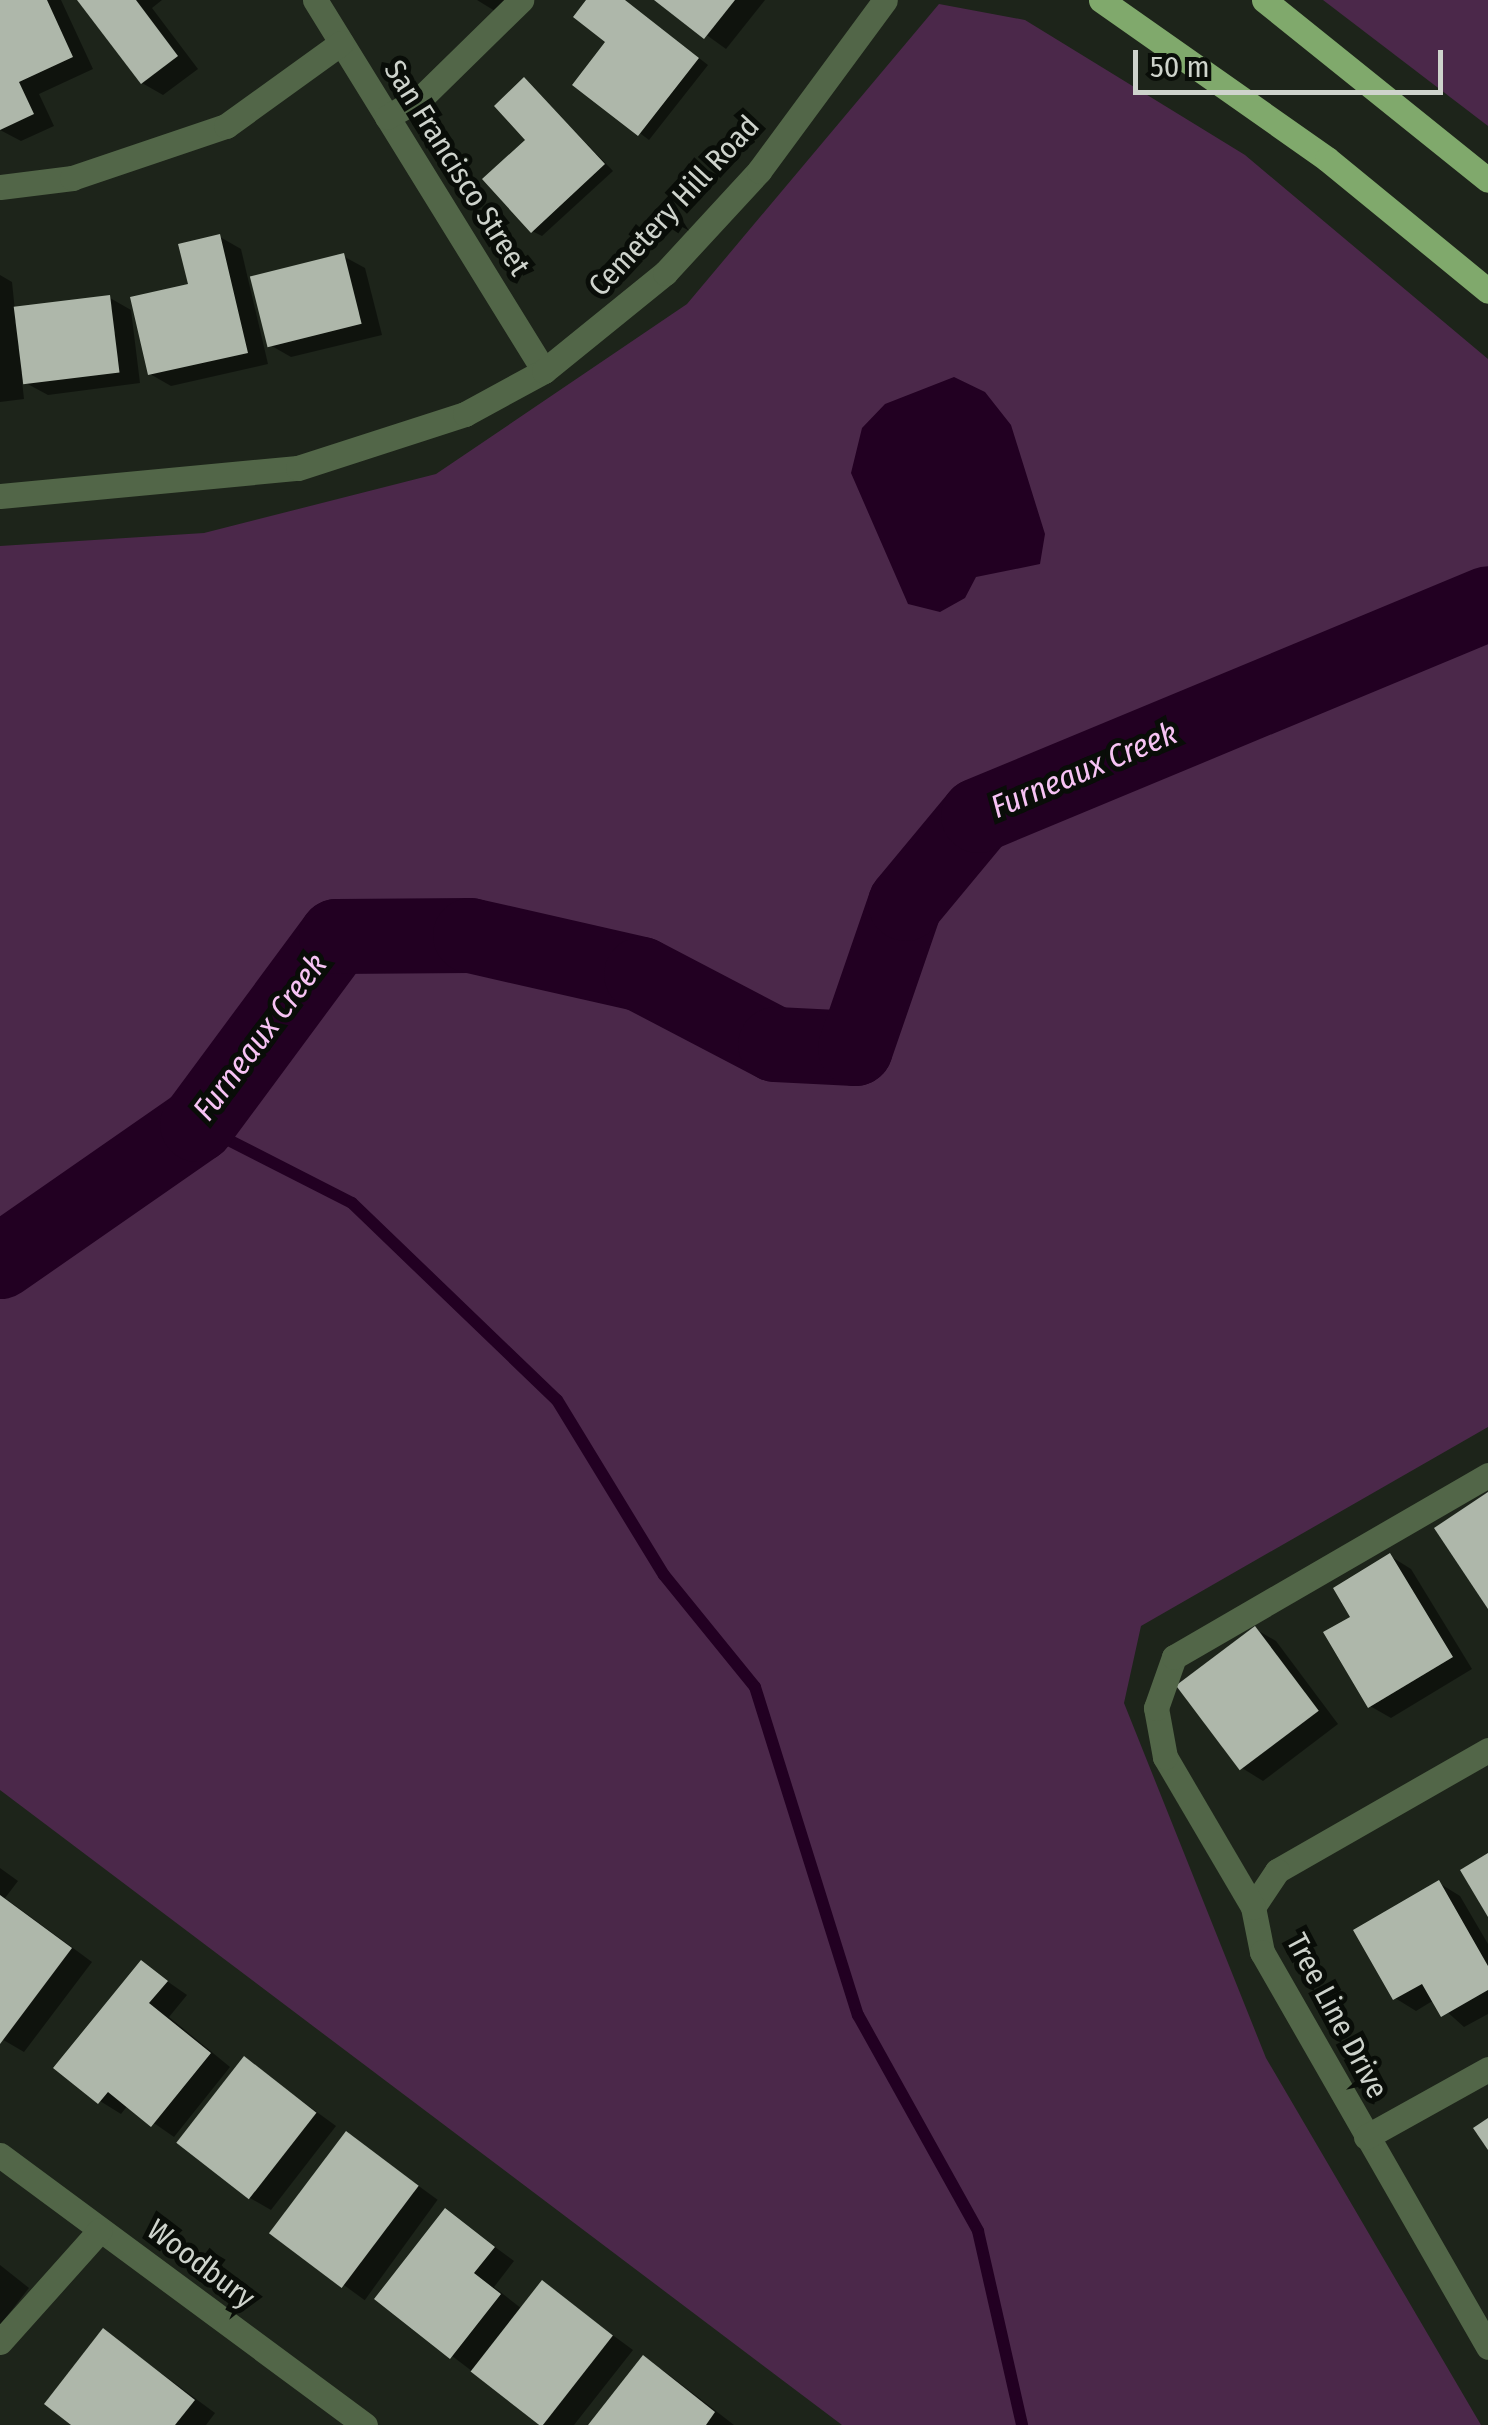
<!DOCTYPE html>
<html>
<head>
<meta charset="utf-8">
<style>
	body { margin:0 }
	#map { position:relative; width:1488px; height:2425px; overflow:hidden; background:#1d241a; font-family:"Fira Sans Condensed",sans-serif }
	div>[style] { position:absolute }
	.green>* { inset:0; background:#4b284a }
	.water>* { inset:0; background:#202 }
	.shadow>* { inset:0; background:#0007; transform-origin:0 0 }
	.stream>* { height:12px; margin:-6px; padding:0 6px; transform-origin:6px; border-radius:6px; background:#202 }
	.river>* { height:75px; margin:-37.5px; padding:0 37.5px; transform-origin:37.5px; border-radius:37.5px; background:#202 }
	.building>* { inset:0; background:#aeb7aa; transform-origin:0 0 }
	.minor>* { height:25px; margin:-12.5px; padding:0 12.5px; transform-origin:12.5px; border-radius:12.5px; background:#526648 }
	.major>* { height:25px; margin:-12.5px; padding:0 12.5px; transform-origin:12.5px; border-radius:12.5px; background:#80a96c }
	span { translate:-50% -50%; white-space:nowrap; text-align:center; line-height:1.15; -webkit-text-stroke:10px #090d08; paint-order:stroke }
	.street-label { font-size:30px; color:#ced3cc }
	.water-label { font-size:32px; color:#f7c3f4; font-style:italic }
	.scale { position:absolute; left:1133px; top:50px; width:310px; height:45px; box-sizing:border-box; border:5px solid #ced3cc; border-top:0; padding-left:12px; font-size:30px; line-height:35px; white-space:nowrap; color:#ced3cc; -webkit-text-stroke:8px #090d08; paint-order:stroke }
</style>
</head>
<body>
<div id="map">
	<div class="green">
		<div style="clip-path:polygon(1323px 0,1488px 0,1488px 126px)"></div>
		<div style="clip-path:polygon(939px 4px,1025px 20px,1245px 155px,1488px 359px,1488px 1427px,1141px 1626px,1124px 1703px,1266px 2058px,1481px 2425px,842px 2425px,0 1790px,0 546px,204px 533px,436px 474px,687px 304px)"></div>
	</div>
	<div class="water">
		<div style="clip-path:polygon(954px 377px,985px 392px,1011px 425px,1045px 534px,1040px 564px,976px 577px,965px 598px,940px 612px,908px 604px,851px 473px,862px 428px,885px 404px)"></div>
	</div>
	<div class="shadow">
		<div style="clip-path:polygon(0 0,61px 0,93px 69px,39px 94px,54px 126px,21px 141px,0 130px)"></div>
		<div style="clip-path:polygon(80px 0,162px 0,152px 8px,198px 69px,163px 95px,142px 83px)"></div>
		<div style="clip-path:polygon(477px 0,516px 0,503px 16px)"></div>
		<div style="clip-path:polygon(589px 0,624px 0,708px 65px,649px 140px,575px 84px,608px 42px)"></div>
		<div style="clip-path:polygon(658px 0,765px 0,726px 49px)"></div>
		<div style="clip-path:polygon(525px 80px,613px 171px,542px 236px,532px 231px)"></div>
		<div style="clip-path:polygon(220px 237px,241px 249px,268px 364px,171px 386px,150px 374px)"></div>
		<div style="clip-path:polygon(343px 256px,365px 268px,382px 335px,291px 357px,270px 345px)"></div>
		<div style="clip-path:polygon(0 275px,12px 282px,15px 311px,110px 298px,131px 310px,140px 383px,48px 395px,22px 381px,24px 399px,0 402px)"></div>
		<div style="clip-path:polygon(1390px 1556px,1411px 1569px,1472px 1669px,1391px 1718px,1370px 1706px,1354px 1618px)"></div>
		<div style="clip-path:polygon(1255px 1629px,1276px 1641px,1338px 1724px,1263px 1781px,1242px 1768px)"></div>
		<div style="clip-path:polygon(0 1868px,18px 1881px,5px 1898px,92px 1962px,24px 2052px,0 2038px)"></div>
		<div style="clip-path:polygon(1439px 1883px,1460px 1896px,1488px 1944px,1488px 2014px,1464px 2027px,1434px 2000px,1416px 2011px,1395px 1998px)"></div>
		<div style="clip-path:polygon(141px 1963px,187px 1995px,169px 2017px,230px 2067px,174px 2137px,128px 2105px,121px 2114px,100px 2101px)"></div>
		<div style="clip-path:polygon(244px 2059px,336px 2126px,271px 2210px,250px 2198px)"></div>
		<div style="left:347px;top:2134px;width:112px;height:124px;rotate:36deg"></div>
		<div style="clip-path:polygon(446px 2211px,514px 2261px,494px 2287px,522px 2309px,542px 2283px,633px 2350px,574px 2425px,543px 2425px,377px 2299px)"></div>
		<div style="clip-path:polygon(0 2265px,29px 2288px,0 2325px)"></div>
		<div style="clip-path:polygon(104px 2331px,215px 2413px,206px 2425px,75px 2425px)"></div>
		<div style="clip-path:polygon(643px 2359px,664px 2371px,734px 2425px,591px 2425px)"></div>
	</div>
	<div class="stream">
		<div style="left:197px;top:1124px;width:174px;rotate:27deg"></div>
		<div style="left:352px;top:1203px;width:284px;rotate:43.9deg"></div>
		<div style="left:557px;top:1400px;width:205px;rotate:58.6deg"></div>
		<div style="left:664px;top:1575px;width:144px;rotate:50.9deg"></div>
		<div style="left:755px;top:1687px;width:344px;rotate:72.6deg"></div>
		<div style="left:858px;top:2015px;width:247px;rotate:60.9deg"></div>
		<div style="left:978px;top:2231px;width:199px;rotate:77.2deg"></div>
	</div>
	<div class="river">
		<div style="left:0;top:1261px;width:240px;rotate:-34.8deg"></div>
		<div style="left:197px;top:1124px;width:234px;rotate:-53.5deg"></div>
		<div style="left:336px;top:936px;width:134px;rotate:-0.4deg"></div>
		<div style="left:470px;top:935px;width:175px;rotate:12.8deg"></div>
		<div style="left:641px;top:974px;width:151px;rotate:27.6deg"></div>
		<div style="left:775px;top:1044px;width:80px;rotate:2.9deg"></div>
		<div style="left:855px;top:1048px;width:153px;rotate:-71deg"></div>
		<div style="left:905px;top:903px;width:114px;rotate:-50.3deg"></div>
		<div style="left:978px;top:815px;width:552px;rotate:-22.57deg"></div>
	</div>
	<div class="building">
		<div style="clip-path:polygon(0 0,47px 0,73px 57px,19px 82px,34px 114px,0 130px)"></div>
		<div style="clip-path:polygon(77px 0,136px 0,178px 56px,141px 84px)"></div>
		<div style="clip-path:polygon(586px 0,625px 0,699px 58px,638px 136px,572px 85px,605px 42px,573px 17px)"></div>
		<div style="clip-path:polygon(654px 0,735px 0,704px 39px)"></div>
		<div style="clip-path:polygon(524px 77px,605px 164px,531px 233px,482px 179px,525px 140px,494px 106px)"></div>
		<div style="clip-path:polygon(220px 234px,248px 353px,148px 375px,130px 297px,188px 284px,178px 244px)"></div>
		<div style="left:344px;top:253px;width:73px;height:97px;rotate:76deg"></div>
		<div style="left:110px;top:295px;width:78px;height:97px;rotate:83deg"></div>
		<div style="clip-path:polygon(1488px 1492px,1488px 1609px,1434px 1528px)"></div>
		<div style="clip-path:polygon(1390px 1553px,1453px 1657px,1368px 1708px,1323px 1632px,1350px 1617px,1333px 1588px)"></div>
		<div style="left:1255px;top:1626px;width:106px;height:99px;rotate:53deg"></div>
		<div style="clip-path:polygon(1488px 1853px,1488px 1917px,1460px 1870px)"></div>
		<div style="clip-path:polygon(1439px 1880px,1488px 1966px,1488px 1990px,1441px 2017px,1422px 1984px,1393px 2000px,1353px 1930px)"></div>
		<div style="clip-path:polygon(0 1895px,72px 1948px,0 2044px)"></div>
		<div style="clip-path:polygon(141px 1960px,168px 1981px,149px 2003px,211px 2053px,151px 2127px,108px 2092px,98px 2104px,53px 2068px)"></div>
		<div style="left:244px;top:2056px;width:92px;height:110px;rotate:38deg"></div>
		<div style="clip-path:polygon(1488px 2118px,1488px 2150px,1473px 2128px)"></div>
		<div style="left:346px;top:2131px;width:91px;height:128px;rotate:37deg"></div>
		<div style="clip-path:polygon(445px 2208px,495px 2247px,474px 2273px,501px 2294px,450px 2359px,374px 2299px)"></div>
		<div style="left:542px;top:2280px;width:90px;height:116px;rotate:38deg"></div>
		<div style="clip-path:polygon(103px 2328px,195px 2400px,175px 2425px,71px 2425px,44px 2404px)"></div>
		<div style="clip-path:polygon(643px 2355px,715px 2412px,706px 2425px,588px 2425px)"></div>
	</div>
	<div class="minor">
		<div style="left:315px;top:0;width:436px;rotate:58.3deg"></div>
		<div style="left:387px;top:117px;width:40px;rotate:-29.7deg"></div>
		<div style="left:422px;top:97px;width:139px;rotate:-44.4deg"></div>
		<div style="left:0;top:187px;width:73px;rotate:-7.1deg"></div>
		<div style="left:72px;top:178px;width:163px;rotate:-18.7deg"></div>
		<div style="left:226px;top:126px;width:142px;rotate:-35.8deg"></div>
		<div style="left:0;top:496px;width:299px;rotate:-5.4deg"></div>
		<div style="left:298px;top:468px;width:176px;rotate:-17.9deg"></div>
		<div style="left:465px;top:414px;width:90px;rotate:-28.6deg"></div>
		<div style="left:544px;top:371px;width:156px;rotate:-39deg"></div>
		<div style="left:665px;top:273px;width:139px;rotate:-47.3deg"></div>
		<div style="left:759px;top:171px;width:212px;rotate:-53.6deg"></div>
		<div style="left:1488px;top:1750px;width:243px;rotate:150.2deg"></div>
		<div style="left:1277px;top:1871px;width:43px;rotate:123.7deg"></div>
		<div style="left:1253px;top:1907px;width:46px;rotate:78.7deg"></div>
		<div style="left:1262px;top:1952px;width:455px;rotate:60.2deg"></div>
		<div style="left:1253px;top:1907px;width:174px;rotate:-120.4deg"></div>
		<div style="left:1165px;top:1757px;width:50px;rotate:-100.4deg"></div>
		<div style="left:1156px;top:1708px;width:54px;rotate:-70.6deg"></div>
		<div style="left:1174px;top:1657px;width:363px;rotate:-30.1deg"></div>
		<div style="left:1366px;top:2137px;width:140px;rotate:-29.1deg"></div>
		<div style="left:0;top:2155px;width:454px;rotate:36.5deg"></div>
		<div style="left:0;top:2342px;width:150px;rotate:-48.2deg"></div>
	</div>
	<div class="major">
		<div style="left:1101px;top:0;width:276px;rotate:35.1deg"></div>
		<div style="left:1327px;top:159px;width:208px;rotate:39.3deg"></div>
		<div style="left:1264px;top:0;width:287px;rotate:38.8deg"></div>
	</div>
	<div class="street-label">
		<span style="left:457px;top:168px;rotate:58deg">San Francisco Street</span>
		<span style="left:674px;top:206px;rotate:-47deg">Cemetery Hill Road</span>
		<span style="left:1337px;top:2016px;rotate:62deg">Tree Line Drive</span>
		<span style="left:201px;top:2264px;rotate:37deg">Woodbury</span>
	</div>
	<div class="water-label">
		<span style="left:1084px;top:770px;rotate:-23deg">Furneaux Creek</span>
		<span style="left:260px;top:1037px;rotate:-53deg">Furneaux Creek</span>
	</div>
	<div class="scale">50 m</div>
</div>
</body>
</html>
